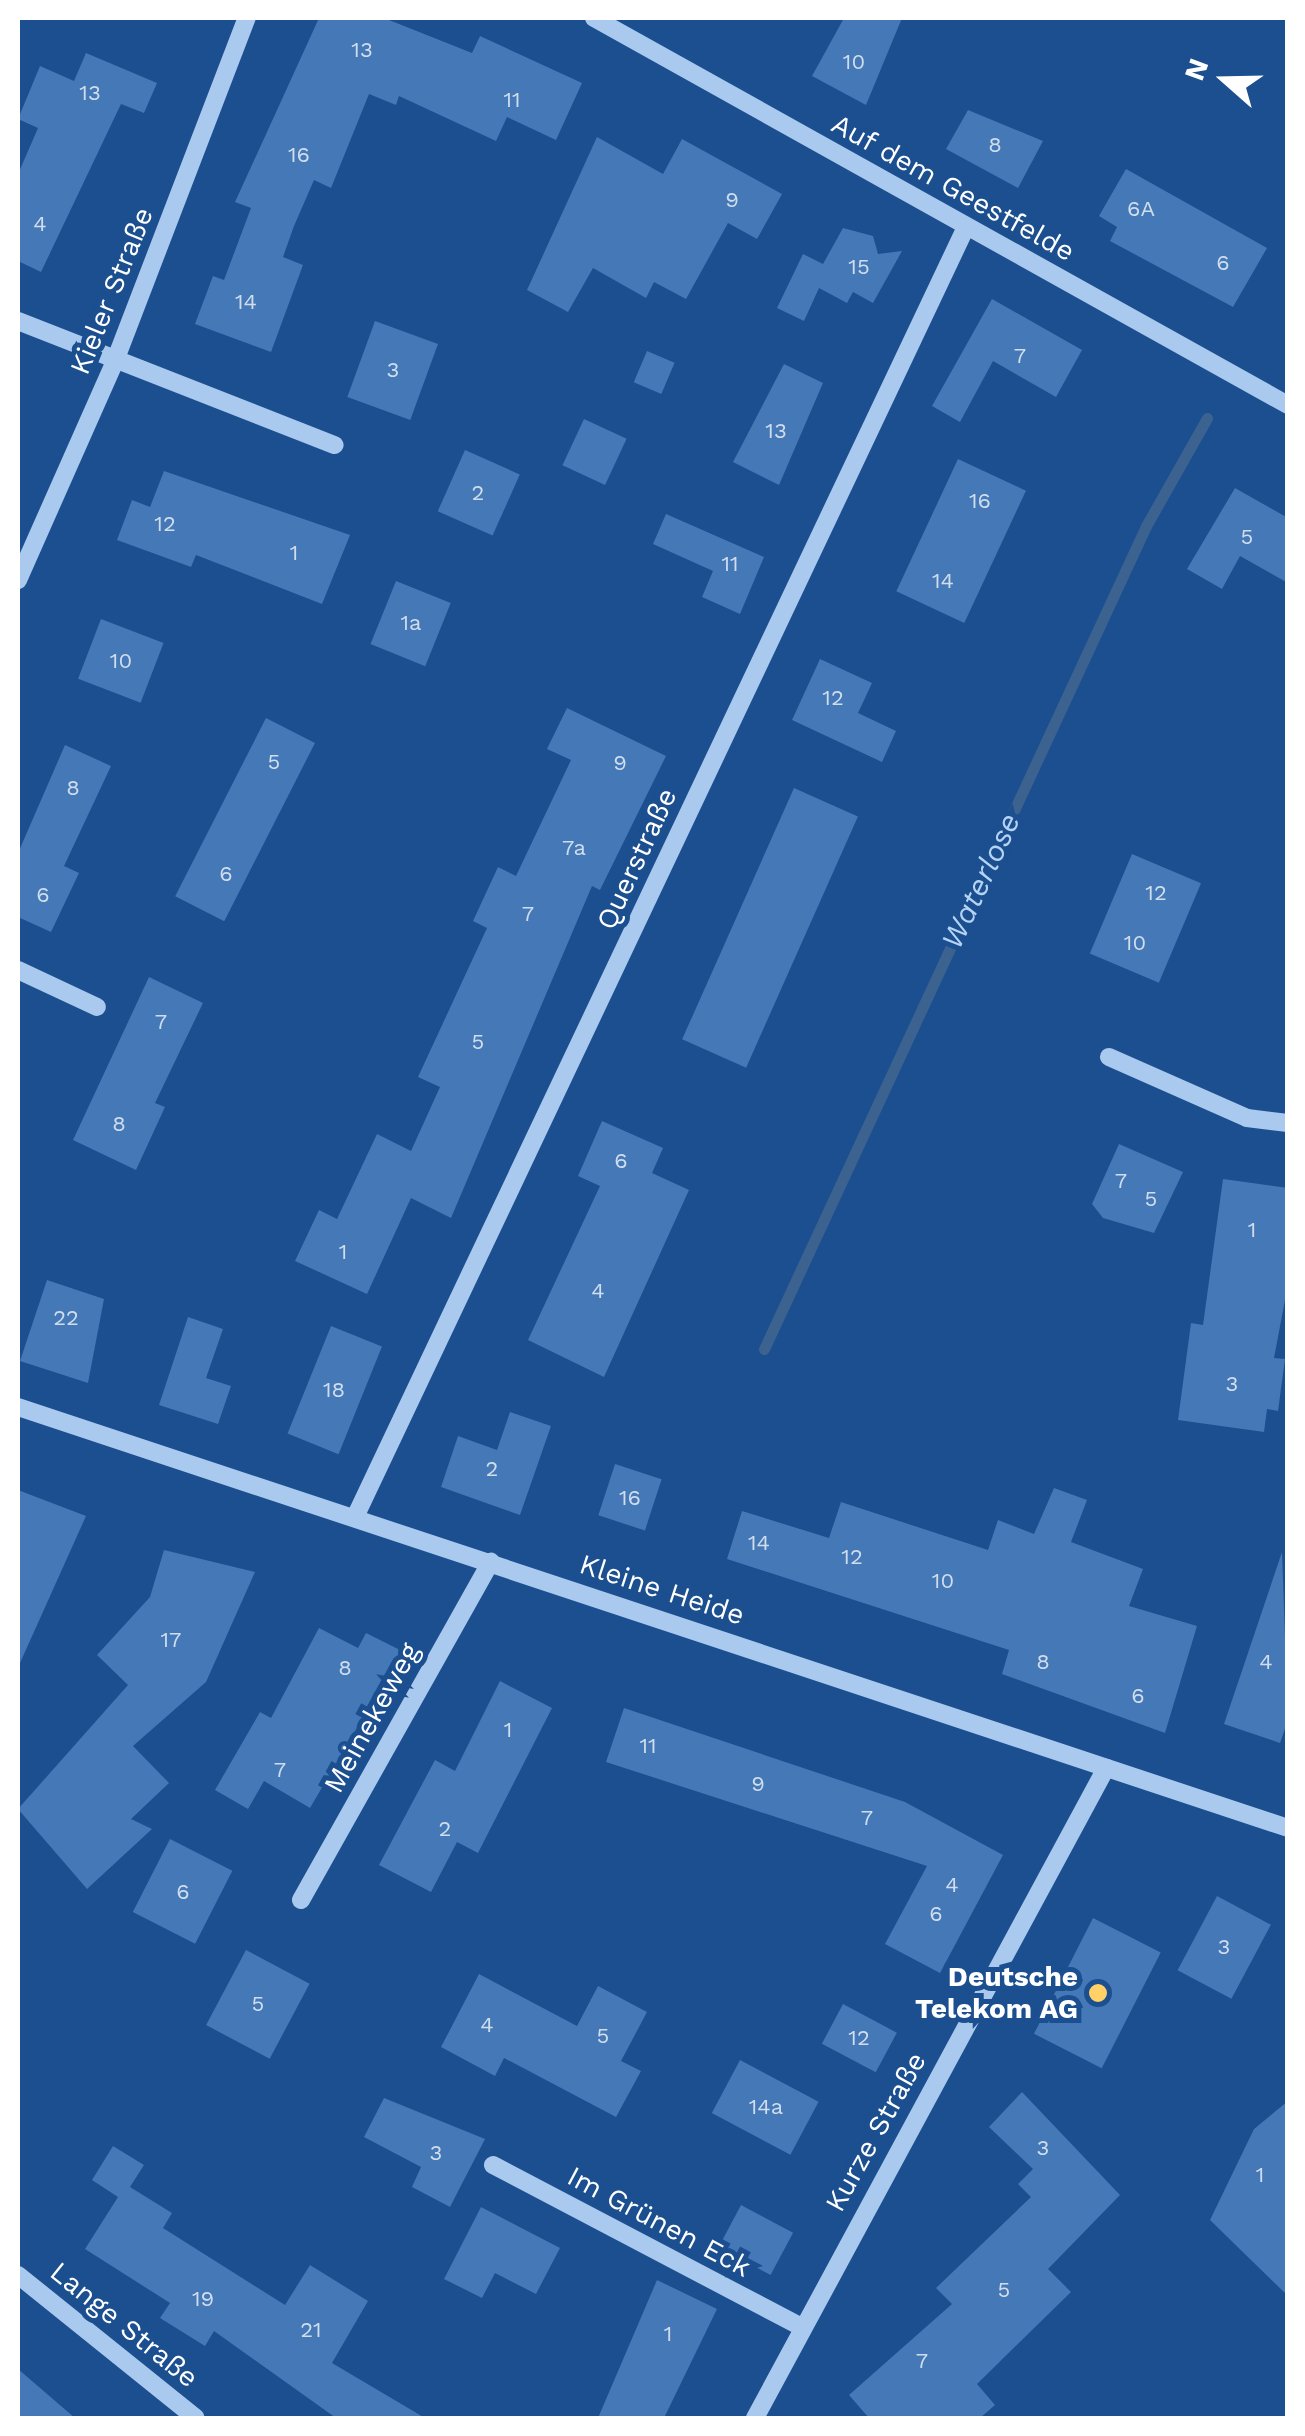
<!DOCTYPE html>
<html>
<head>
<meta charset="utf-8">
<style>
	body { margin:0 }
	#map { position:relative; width:1305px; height:2436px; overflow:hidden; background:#1b4f8f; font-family:"Work Sans",sans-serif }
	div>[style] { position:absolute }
	.stream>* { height:11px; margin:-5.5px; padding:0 5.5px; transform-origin:5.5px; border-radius:5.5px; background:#3c6290 }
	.building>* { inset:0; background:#4478b7; transform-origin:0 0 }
	.minor>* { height:18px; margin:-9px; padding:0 9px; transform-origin:9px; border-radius:9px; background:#a9c9ee }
	.dots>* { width:28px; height:28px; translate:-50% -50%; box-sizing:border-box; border:5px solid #1b4f8f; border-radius:50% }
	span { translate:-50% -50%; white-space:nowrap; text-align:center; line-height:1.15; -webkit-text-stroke:10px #1b4f8f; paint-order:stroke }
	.number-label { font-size:22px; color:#d0dded }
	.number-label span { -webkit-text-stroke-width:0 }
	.street-label { font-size:28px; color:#fff }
	.poi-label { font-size:28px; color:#fff; font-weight:700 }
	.right { translate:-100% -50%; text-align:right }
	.water-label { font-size:30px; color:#b5d3f5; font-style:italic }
	.frame { position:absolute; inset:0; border:20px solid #fff; pointer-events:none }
	.north { position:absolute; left:1175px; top:30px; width:100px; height:100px; -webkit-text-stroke:8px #1b4f8f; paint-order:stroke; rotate:290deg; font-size:28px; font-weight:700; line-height:40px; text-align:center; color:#fff }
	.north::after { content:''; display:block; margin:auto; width:35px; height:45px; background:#fff; clip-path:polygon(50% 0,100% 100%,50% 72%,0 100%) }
</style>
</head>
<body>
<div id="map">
	<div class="stream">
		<div style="left:764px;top:1349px;width:907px;rotate:-65.1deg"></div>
		<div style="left:1146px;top:526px;width:124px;rotate:-60.5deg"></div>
	</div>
	<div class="building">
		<div style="clip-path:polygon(319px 18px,384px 18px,472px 53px,480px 36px,582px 83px,556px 140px,507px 117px,496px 141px,399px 96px,396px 105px,369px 94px,331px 188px,314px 180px,294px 226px,283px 257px,303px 265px,271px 352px,195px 324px,213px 276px,224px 280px,251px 208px,235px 202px)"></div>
		<div style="clip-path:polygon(844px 18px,902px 18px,866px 105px,812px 76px)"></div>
		<div style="clip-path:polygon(86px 53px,157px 83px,144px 113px,121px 104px,41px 272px,18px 261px,18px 174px,38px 128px,18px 119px,40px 66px,74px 81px)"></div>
		<div style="clip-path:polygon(968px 110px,1043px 141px,1018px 188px,946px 149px)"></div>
		<div style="clip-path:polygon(597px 137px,663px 174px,682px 139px,782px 194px,757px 239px,728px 223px,686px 299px,654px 282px,646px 298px,593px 268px,568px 312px,527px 290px)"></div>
		<div style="clip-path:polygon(1126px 169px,1267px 248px,1233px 307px,1110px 241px,1117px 227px,1099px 216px)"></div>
		<div style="clip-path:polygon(843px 228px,873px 236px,878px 254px,902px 251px,873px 303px,853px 292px,847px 303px,819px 288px,804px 321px,777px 308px,803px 254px,823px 264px)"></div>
		<div style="clip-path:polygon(992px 299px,1082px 350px,1056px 397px,993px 361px,960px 422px,932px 406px)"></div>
		<div style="left:375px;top:321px;width:67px;height:81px;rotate:20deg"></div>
		<div style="left:647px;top:351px;width:30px;height:34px;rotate:23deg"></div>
		<div style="clip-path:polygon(784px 364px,823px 383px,779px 485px,733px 462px)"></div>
		<div style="left:584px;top:419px;width:47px;height:51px;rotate:25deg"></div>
		<div style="left:465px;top:450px;width:60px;height:67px;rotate:24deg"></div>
		<div style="left:958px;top:459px;width:75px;height:146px;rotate:25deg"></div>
		<div style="clip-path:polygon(164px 471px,350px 535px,322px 604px,196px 555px,191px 567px,117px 540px,132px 500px,150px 507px)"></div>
		<div style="clip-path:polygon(1235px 488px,1288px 518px,1288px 583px,1240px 556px,1222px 589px,1187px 569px)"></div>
		<div style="clip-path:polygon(666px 514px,764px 557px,740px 614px,702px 597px,713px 571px,653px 544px)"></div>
		<div style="left:396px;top:581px;width:59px;height:68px;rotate:22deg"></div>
		<div style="left:101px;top:619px;width:67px;height:64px;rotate:21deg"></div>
		<div style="clip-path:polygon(820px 659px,872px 683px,858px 713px,896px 731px,882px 762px,792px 720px)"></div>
		<div style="clip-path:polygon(567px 708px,666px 756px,600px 890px,592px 886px,451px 1218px,411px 1198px,367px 1294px,295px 1261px,319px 1210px,337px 1219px,377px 1134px,411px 1151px,440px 1087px,418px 1077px,487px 928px,473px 921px,498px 867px,516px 876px,571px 760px,547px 749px)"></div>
		<div style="left:266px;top:718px;width:55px;height:200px;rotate:27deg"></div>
		<div style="clip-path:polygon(65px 745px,111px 766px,64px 866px,79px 873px,51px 932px,18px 917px,18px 853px)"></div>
		<div style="left:794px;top:788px;width:70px;height:275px;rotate:24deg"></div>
		<div style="left:1132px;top:854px;width:75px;height:108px;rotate:23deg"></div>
		<div style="clip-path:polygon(149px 977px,203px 1003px,155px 1103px,165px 1107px,136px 1170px,73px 1140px)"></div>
		<div style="clip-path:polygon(602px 1121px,663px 1148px,652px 1173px,689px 1190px,604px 1377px,528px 1340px,600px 1186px,578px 1176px)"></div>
		<div style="clip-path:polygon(1119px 1144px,1183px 1172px,1154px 1233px,1103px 1218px,1092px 1204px)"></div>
		<div style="clip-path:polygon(1223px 1179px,1288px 1188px,1288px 1284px,1274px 1358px,1285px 1359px,1278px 1411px,1267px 1409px,1264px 1432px,1178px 1420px,1191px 1323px,1203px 1325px)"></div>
		<div style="clip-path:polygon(47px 1280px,104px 1299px,88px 1383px,20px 1361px)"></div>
		<div style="clip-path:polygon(188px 1317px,223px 1329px,206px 1378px,231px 1386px,218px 1424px,159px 1405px)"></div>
		<div style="left:331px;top:1326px;width:55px;height:116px;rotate:22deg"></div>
		<div style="clip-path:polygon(510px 1412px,551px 1426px,520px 1515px,441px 1487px,458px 1436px,497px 1450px)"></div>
		<div style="left:615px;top:1464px;width:49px;height:54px;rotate:18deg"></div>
		<div style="clip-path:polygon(1054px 1488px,1087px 1500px,1071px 1542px,1143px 1569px,1129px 1606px,1197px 1626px,1165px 1733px,1002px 1674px,1009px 1650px,727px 1559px,742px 1511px,829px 1538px,841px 1502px,988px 1550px,998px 1520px,1034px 1534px)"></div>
		<div style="clip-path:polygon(18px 1490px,86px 1516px,20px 1663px,18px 1662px)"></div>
		<div style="clip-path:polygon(164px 1550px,255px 1572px,206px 1682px,133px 1746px,169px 1783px,131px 1819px,152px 1829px,87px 1889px,18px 1809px,128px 1685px,97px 1655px,150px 1597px)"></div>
		<div style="clip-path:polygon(1282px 1552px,1288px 1720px,1280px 1743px,1224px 1724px)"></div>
		<div style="clip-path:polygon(319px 1628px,358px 1648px,366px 1633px,402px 1651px,310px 1808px,264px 1781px,248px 1809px,215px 1790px,260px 1712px,271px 1718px)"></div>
		<div style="clip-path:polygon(500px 1681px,552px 1708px,478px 1853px,457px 1842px,431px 1892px,379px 1865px,435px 1760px,455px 1771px)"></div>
		<div style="clip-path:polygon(624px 1708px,905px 1802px,1003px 1855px,940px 1973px,885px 1944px,927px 1866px,606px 1762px)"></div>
		<div style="left:170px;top:1839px;width:70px;height:82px;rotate:27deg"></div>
		<div style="left:1217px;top:1896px;width:61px;height:84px;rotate:28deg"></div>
		<div style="left:1093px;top:1918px;width:76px;height:130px;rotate:27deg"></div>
		<div style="left:246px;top:1950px;width:72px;height:85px;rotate:28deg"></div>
		<div style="clip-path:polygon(479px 1974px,577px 2026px,598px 1986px,647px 2012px,621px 2061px,641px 2071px,616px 2117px,504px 2058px,495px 2076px,441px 2047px)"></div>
		<div style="left:843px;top:2004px;width:61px;height:45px;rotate:28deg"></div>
		<div style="left:740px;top:2060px;width:89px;height:60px;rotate:28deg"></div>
		<div style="clip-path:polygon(1022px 2092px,1120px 2195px,1048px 2269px,1071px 2292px,977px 2384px,995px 2405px,980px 2418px,869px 2418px,849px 2395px,952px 2304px,936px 2288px,1031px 2197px,1018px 2184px,1033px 2169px,989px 2127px)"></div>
		<div style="clip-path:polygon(384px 2098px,485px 2139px,450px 2207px,412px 2187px,421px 2167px,364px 2137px)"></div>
		<div style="clip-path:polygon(1288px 2101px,1288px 2296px,1210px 2220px,1254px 2129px)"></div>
		<div style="clip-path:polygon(113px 2146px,144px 2165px,130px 2187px,172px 2213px,163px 2228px,285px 2305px,310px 2265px,368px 2301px,332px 2363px,425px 2418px,336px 2418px,214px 2331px,205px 2346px,160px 2318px,170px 2303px,85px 2249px,118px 2197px,92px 2180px)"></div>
		<div style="left:741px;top:2205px;width:59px;height:48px;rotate:28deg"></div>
		<div style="clip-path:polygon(481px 2207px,560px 2248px,536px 2294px,495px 2273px,482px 2298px,444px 2279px)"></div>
		<div style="clip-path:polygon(657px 2280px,717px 2309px,664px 2418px,598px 2418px)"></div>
		<div style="clip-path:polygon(18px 2369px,75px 2418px,18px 2418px)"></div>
	</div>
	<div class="minor">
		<div style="left:594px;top:18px;width:795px;rotate:29.15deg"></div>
		<div style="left:18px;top:321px;width:340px;rotate:21.4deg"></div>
		<div style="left:18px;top:580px;width:240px;rotate:-66.1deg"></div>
		<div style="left:115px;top:361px;width:368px;rotate:-69deg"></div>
		<div style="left:18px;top:970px;width:87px;rotate:25.1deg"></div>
		<div style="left:1109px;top:1057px;width:151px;rotate:23.8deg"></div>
		<div style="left:1247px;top:1118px;width:41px;rotate:7deg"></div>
		<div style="left:18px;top:1407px;width:1338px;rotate:18.34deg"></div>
		<div style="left:357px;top:1513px;width:1423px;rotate:-64.66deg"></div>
		<div style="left:301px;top:1900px;width:388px;rotate:-60.7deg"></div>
		<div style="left:493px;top:2165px;width:348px;rotate:27.7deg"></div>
		<div style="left:18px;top:2275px;width:228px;rotate:38.8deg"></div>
		<div style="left:755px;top:2418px;width:739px;rotate:-61.63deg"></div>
	</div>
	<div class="dots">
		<div style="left:1098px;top:1993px;background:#ffd166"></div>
	</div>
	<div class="number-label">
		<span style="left:362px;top:50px">13</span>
		<span style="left:854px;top:62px">10</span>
		<span style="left:90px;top:93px">13</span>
		<span style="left:512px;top:100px">11</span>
		<span style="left:995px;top:145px">8</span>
		<span style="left:299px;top:155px">16</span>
		<span style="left:732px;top:200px">9</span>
		<span style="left:1141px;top:209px">6A</span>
		<span style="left:40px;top:224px">4</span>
		<span style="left:1223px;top:263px">6</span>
		<span style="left:859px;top:267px">15</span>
		<span style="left:246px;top:302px">14</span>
		<span style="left:1020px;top:356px">7</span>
		<span style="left:393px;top:370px">3</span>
		<span style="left:776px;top:431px">13</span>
		<span style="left:478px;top:493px">2</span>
		<span style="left:980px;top:501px">16</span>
		<span style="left:165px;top:524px">12</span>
		<span style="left:1247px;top:537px">5</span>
		<span style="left:294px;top:553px">1</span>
		<span style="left:730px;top:564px">11</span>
		<span style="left:943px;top:581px">14</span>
		<span style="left:411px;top:623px">1a</span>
		<span style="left:121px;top:661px">10</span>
		<span style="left:833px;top:698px">12</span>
		<span style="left:274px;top:762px">5</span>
		<span style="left:620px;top:763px">9</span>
		<span style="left:73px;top:788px">8</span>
		<span style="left:574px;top:848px">7a</span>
		<span style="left:226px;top:874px">6</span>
		<span style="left:1156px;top:893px">12</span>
		<span style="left:43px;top:895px">6</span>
		<span style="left:528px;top:914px">7</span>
		<span style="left:1135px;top:943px">10</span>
		<span style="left:161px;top:1022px">7</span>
		<span style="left:478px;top:1042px">5</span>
		<span style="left:119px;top:1124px">8</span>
		<span style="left:621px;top:1161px">6</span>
		<span style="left:1121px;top:1181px">7</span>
		<span style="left:1151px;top:1199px">5</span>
		<span style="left:1252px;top:1230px">1</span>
		<span style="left:343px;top:1252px">1</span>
		<span style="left:598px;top:1291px">4</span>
		<span style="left:66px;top:1318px">22</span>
		<span style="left:1232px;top:1384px">3</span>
		<span style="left:334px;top:1390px">18</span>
		<span style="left:492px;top:1469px">2</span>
		<span style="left:630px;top:1498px">16</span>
		<span style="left:759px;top:1543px">14</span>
		<span style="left:852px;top:1557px">12</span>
		<span style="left:943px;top:1581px">10</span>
		<span style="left:171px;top:1640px">17</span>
		<span style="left:1043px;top:1662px">8</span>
		<span style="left:1266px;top:1662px">4</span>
		<span style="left:345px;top:1668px">8</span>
		<span style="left:1138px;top:1696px">6</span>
		<span style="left:508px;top:1730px">1</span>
		<span style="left:648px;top:1746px">11</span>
		<span style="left:280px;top:1770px">7</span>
		<span style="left:758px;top:1784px">9</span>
		<span style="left:867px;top:1818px">7</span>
		<span style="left:445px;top:1829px">2</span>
		<span style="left:952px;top:1885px">4</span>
		<span style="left:183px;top:1892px">6</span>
		<span style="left:936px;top:1914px">6</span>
		<span style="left:1224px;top:1947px">3</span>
		<span style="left:258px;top:2004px">5</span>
		<span style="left:487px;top:2025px">4</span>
		<span style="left:603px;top:2036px">5</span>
		<span style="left:859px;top:2038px">12</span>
		<span style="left:766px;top:2107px">14a</span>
		<span style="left:1043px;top:2148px">3</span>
		<span style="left:436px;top:2153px">3</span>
		<span style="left:1260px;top:2175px">1</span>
		<span style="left:1004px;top:2290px">5</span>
		<span style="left:203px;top:2299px">19</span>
		<span style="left:311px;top:2330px">21</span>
		<span style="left:668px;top:2334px">1</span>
		<span style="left:922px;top:2361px">7</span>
	</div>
	<div class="street-label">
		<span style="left:953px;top:188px;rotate:29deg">Auf dem Geestfelde</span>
		<span style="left:112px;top:291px;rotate:-68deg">Kieler Straße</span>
		<span style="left:637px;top:859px;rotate:-65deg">Querstraße</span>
		<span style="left:662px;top:1590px;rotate:18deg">Kleine Heide</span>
		<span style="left:372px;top:1718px;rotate:-61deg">Meinekeweg</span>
		<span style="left:876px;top:2132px;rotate:-61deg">Kurze Straße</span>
		<span style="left:659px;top:2222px;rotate:28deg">Im Grünen Eck</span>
		<span style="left:124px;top:2325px;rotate:39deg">Lange Straße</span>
	</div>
	<div class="poi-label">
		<span class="right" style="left:1078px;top:1993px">Deutsche<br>Telekom AG</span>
	</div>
	<div class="water-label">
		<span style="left:981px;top:881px;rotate:-65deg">Waterlose</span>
	</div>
	<div class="frame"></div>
	<div class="north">N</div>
</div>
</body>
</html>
